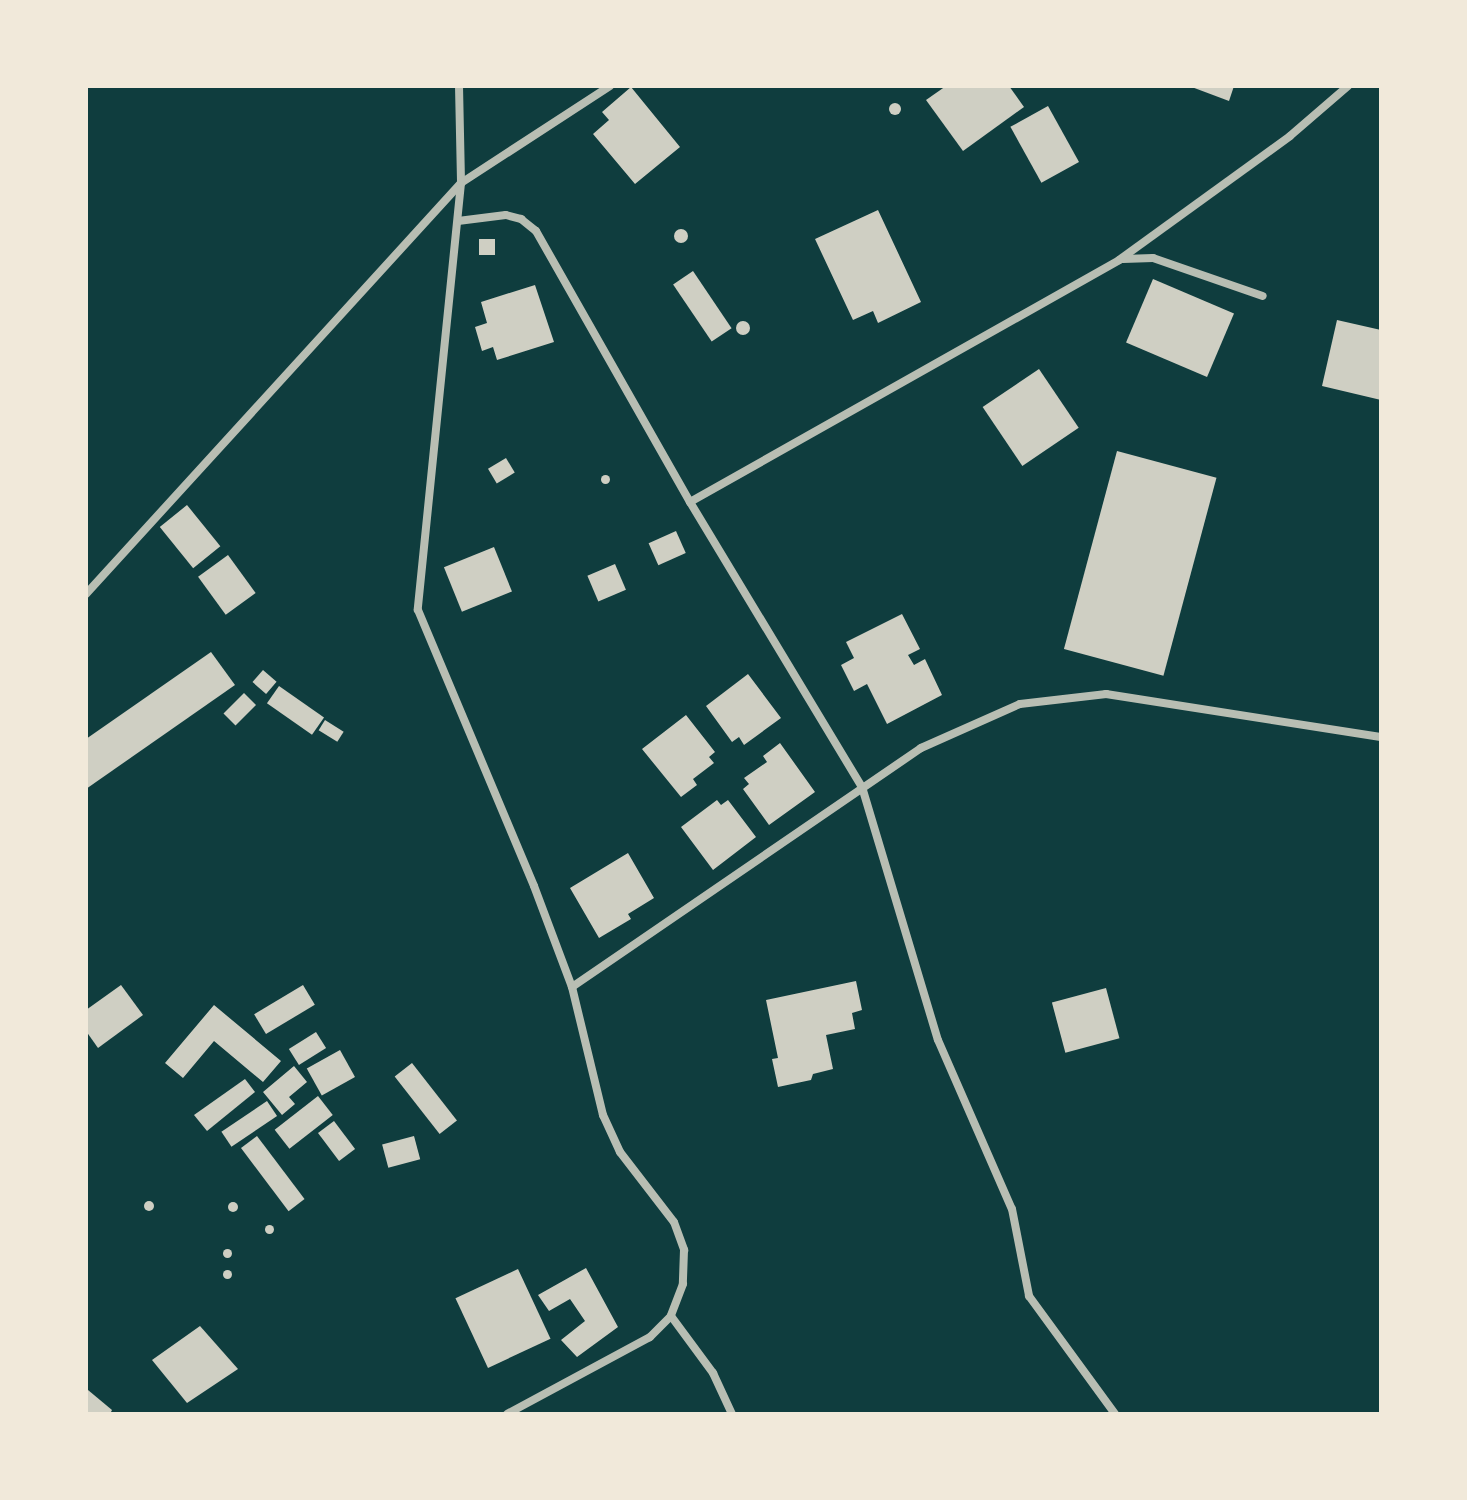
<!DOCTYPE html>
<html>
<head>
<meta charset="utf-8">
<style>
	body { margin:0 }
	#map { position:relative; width:1467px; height:1500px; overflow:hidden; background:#0f3d3e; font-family:Signika,sans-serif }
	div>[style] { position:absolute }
	.building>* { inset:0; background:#cfcfc3; transform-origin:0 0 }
	.round { border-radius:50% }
	.minor>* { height:8px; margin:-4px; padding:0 4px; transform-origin:4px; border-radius:4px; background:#b8beb3 }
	span { translate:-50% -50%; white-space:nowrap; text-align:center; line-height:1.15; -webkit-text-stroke:6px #f1e9da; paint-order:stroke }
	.frame { position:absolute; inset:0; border:88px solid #f1e9da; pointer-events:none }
</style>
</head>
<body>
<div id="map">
	<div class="building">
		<div style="clip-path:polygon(946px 86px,1009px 86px,1024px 107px,963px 151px,926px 100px)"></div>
		<div style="clip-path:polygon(1189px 86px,1234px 86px,1229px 101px)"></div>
		<div style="clip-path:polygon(631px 87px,680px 147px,635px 184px,593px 134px,609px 120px,602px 112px)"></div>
		<div class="round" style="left:889px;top:103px;width:12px;height:12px"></div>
		<div style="left:1048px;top:106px;width:64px;height:43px;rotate:61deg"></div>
		<div style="clip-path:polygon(878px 210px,921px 302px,878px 323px,873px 311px,853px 320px,815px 239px)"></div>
		<div class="round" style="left:674px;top:229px;width:14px;height:14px"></div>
		<div style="left:479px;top:239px;width:16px;height:16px"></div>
		<div style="left:693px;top:271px;width:69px;height:24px;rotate:56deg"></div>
		<div style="left:1153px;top:279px;width:88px;height:69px;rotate:23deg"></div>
		<div style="clip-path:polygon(535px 285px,554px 342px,497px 360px,493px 347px,482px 351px,475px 327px,487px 323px,481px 302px)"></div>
		<div style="clip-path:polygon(1337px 320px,1381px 330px,1381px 400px,1322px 386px)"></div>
		<div class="round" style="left:736px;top:321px;width:14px;height:14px"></div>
		<div style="left:1039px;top:369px;width:71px;height:68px;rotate:56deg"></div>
		<div style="left:1117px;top:451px;width:103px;height:205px;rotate:15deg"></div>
		<div style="left:506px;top:458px;width:17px;height:21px;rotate:59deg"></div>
		<div class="round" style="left:600.5px;top:474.5px;width:9px;height:9px"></div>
		<div style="left:187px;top:505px;width:53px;height:35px;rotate:51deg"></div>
		<div style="left:676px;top:531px;width:24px;height:30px;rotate:66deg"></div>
		<div style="left:494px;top:547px;width:48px;height:54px;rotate:68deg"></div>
		<div style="left:228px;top:555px;width:47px;height:37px;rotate:54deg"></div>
		<div style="left:615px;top:564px;width:28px;height:30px;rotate:67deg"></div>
		<div style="clip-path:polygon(902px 614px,920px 649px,908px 655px,914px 665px,925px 659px,942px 695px,887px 724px,867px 684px,854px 691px,841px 665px,854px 658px,846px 642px)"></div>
		<div style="clip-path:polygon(211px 652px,235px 685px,86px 789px,86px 739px)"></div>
		<div style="left:263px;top:670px;width:18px;height:16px;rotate:41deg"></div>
		<div style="clip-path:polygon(748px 674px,781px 718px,744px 745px,739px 737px,732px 742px,706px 706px)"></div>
		<div style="left:279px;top:686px;width:55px;height:21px;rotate:35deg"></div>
		<div style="left:244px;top:693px;width:17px;height:29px;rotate:45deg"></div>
		<div style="clip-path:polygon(686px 715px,715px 752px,709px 757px,714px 763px,693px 779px,697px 785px,681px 797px,642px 749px)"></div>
		<div style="left:325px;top:720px;width:22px;height:12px;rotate:32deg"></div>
		<div style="clip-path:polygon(780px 743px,815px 792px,769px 825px,743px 789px,749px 784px,744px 778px,767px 762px,763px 756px)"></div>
		<div style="clip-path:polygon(717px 800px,721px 805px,728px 800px,756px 837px,713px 870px,681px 827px)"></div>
		<div style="clip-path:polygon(628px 853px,654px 898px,628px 914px,631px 919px,599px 938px,570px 888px)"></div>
		<div style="clip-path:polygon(856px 981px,862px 1010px,852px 1013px,855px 1029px,826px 1035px,833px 1069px,813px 1074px,811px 1080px,778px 1087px,772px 1059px,778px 1058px,766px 1000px)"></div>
		<div style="clip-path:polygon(121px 985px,143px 1015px,98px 1048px,86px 1031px,86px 1010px)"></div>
		<div style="left:303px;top:985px;width:23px;height:57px;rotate:59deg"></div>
		<div style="left:1106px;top:988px;width:52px;height:56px;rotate:75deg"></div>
		<div style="clip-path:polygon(214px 1005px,281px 1061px,263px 1082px,214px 1041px,183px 1078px,165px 1063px)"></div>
		<div style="left:316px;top:1032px;width:19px;height:32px;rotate:58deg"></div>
		<div style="left:340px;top:1050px;width:31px;height:38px;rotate:61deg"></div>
		<div style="left:412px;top:1063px;width:73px;height:22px;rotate:52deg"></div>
		<div style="clip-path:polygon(294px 1066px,307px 1082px,289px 1097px,295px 1104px,282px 1115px,263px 1092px)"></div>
		<div style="clip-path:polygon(245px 1079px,255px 1092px,207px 1131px,194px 1115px)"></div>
		<div style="left:318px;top:1096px;width:24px;height:55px;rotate:52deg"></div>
		<div style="left:267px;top:1101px;width:18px;height:55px;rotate:56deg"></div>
		<div style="left:334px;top:1121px;width:35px;height:20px;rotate:53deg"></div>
		<div style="left:257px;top:1136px;width:79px;height:20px;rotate:53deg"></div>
		<div style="left:414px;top:1136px;width:24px;height:33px;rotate:75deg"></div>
		<div class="round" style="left:144px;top:1201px;width:10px;height:10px"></div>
		<div class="round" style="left:228px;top:1202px;width:10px;height:10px"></div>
		<div class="round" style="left:264.5px;top:1224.5px;width:9px;height:9px"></div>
		<div class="round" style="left:222.5px;top:1248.5px;width:9px;height:9px"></div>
		<div style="clip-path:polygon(586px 1268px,618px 1327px,577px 1357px,561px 1340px,585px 1321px,570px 1299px,549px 1311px,538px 1295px)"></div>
		<div style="left:518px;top:1269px;width:77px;height:69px;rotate:65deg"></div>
		<div class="round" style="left:222.5px;top:1269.5px;width:9px;height:9px"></div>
		<div style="clip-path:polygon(200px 1326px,238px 1369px,187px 1403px,152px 1360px)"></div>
		<div style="clip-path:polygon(88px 1390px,112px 1410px,110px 1414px,90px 1414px,86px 1410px)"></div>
	</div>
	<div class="minor">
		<div style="left:459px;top:86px;width:97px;rotate:88.8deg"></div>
		<div style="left:461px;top:183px;width:429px;rotate:95.8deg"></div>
		<div style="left:418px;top:610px;width:299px;rotate:67.2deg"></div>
		<div style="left:534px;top:886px;width:108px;rotate:69.4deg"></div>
		<div style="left:572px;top:987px;width:132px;rotate:76.4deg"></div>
		<div style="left:603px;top:1115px;width:41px;rotate:65.3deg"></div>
		<div style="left:620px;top:1152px;width:88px;rotate:52.4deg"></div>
		<div style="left:674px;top:1222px;width:30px;rotate:70deg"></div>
		<div style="left:684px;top:1250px;width:34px;rotate:92deg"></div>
		<div style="left:683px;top:1284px;width:34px;rotate:111deg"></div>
		<div style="left:671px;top:1316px;width:30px;rotate:135deg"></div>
		<div style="left:650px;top:1337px;width:162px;rotate:151.7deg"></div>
		<div style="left:458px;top:221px;width:48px;rotate:-7.1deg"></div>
		<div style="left:506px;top:215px;width:16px;rotate:15deg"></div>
		<div style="left:521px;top:219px;width:19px;rotate:39deg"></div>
		<div style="left:536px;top:231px;width:312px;rotate:60.4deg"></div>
		<div style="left:690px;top:502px;width:333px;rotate:58.9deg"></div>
		<div style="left:862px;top:787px;width:264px;rotate:73.3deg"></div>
		<div style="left:938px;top:1040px;width:184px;rotate:66.4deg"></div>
		<div style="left:1012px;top:1209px;width:89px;rotate:78.9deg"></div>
		<div style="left:1029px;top:1296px;width:146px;rotate:53.9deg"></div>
		<div style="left:1123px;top:259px;width:30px;rotate:-2deg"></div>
		<div style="left:1153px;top:258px;width:116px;rotate:19.1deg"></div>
		<div style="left:690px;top:502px;width:493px;rotate:-29.4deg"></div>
		<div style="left:1119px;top:260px;width:211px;rotate:-35.9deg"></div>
		<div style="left:1290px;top:136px;width:77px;rotate:-40.8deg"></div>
		<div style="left:86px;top:594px;width:556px;rotate:-47.62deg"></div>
		<div style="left:461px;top:183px;width:178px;rotate:-33.1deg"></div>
		<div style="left:572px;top:987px;width:423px;rotate:-34.4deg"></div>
		<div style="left:921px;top:748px;width:108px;rotate:-24deg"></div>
		<div style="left:1020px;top:704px;width:87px;rotate:-6.6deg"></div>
		<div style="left:1106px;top:694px;width:278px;rotate:8.9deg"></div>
		<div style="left:671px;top:1316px;width:71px;rotate:53.6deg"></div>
		<div style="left:713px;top:1373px;width:45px;rotate:65.1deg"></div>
	</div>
	<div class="frame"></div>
</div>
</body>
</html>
